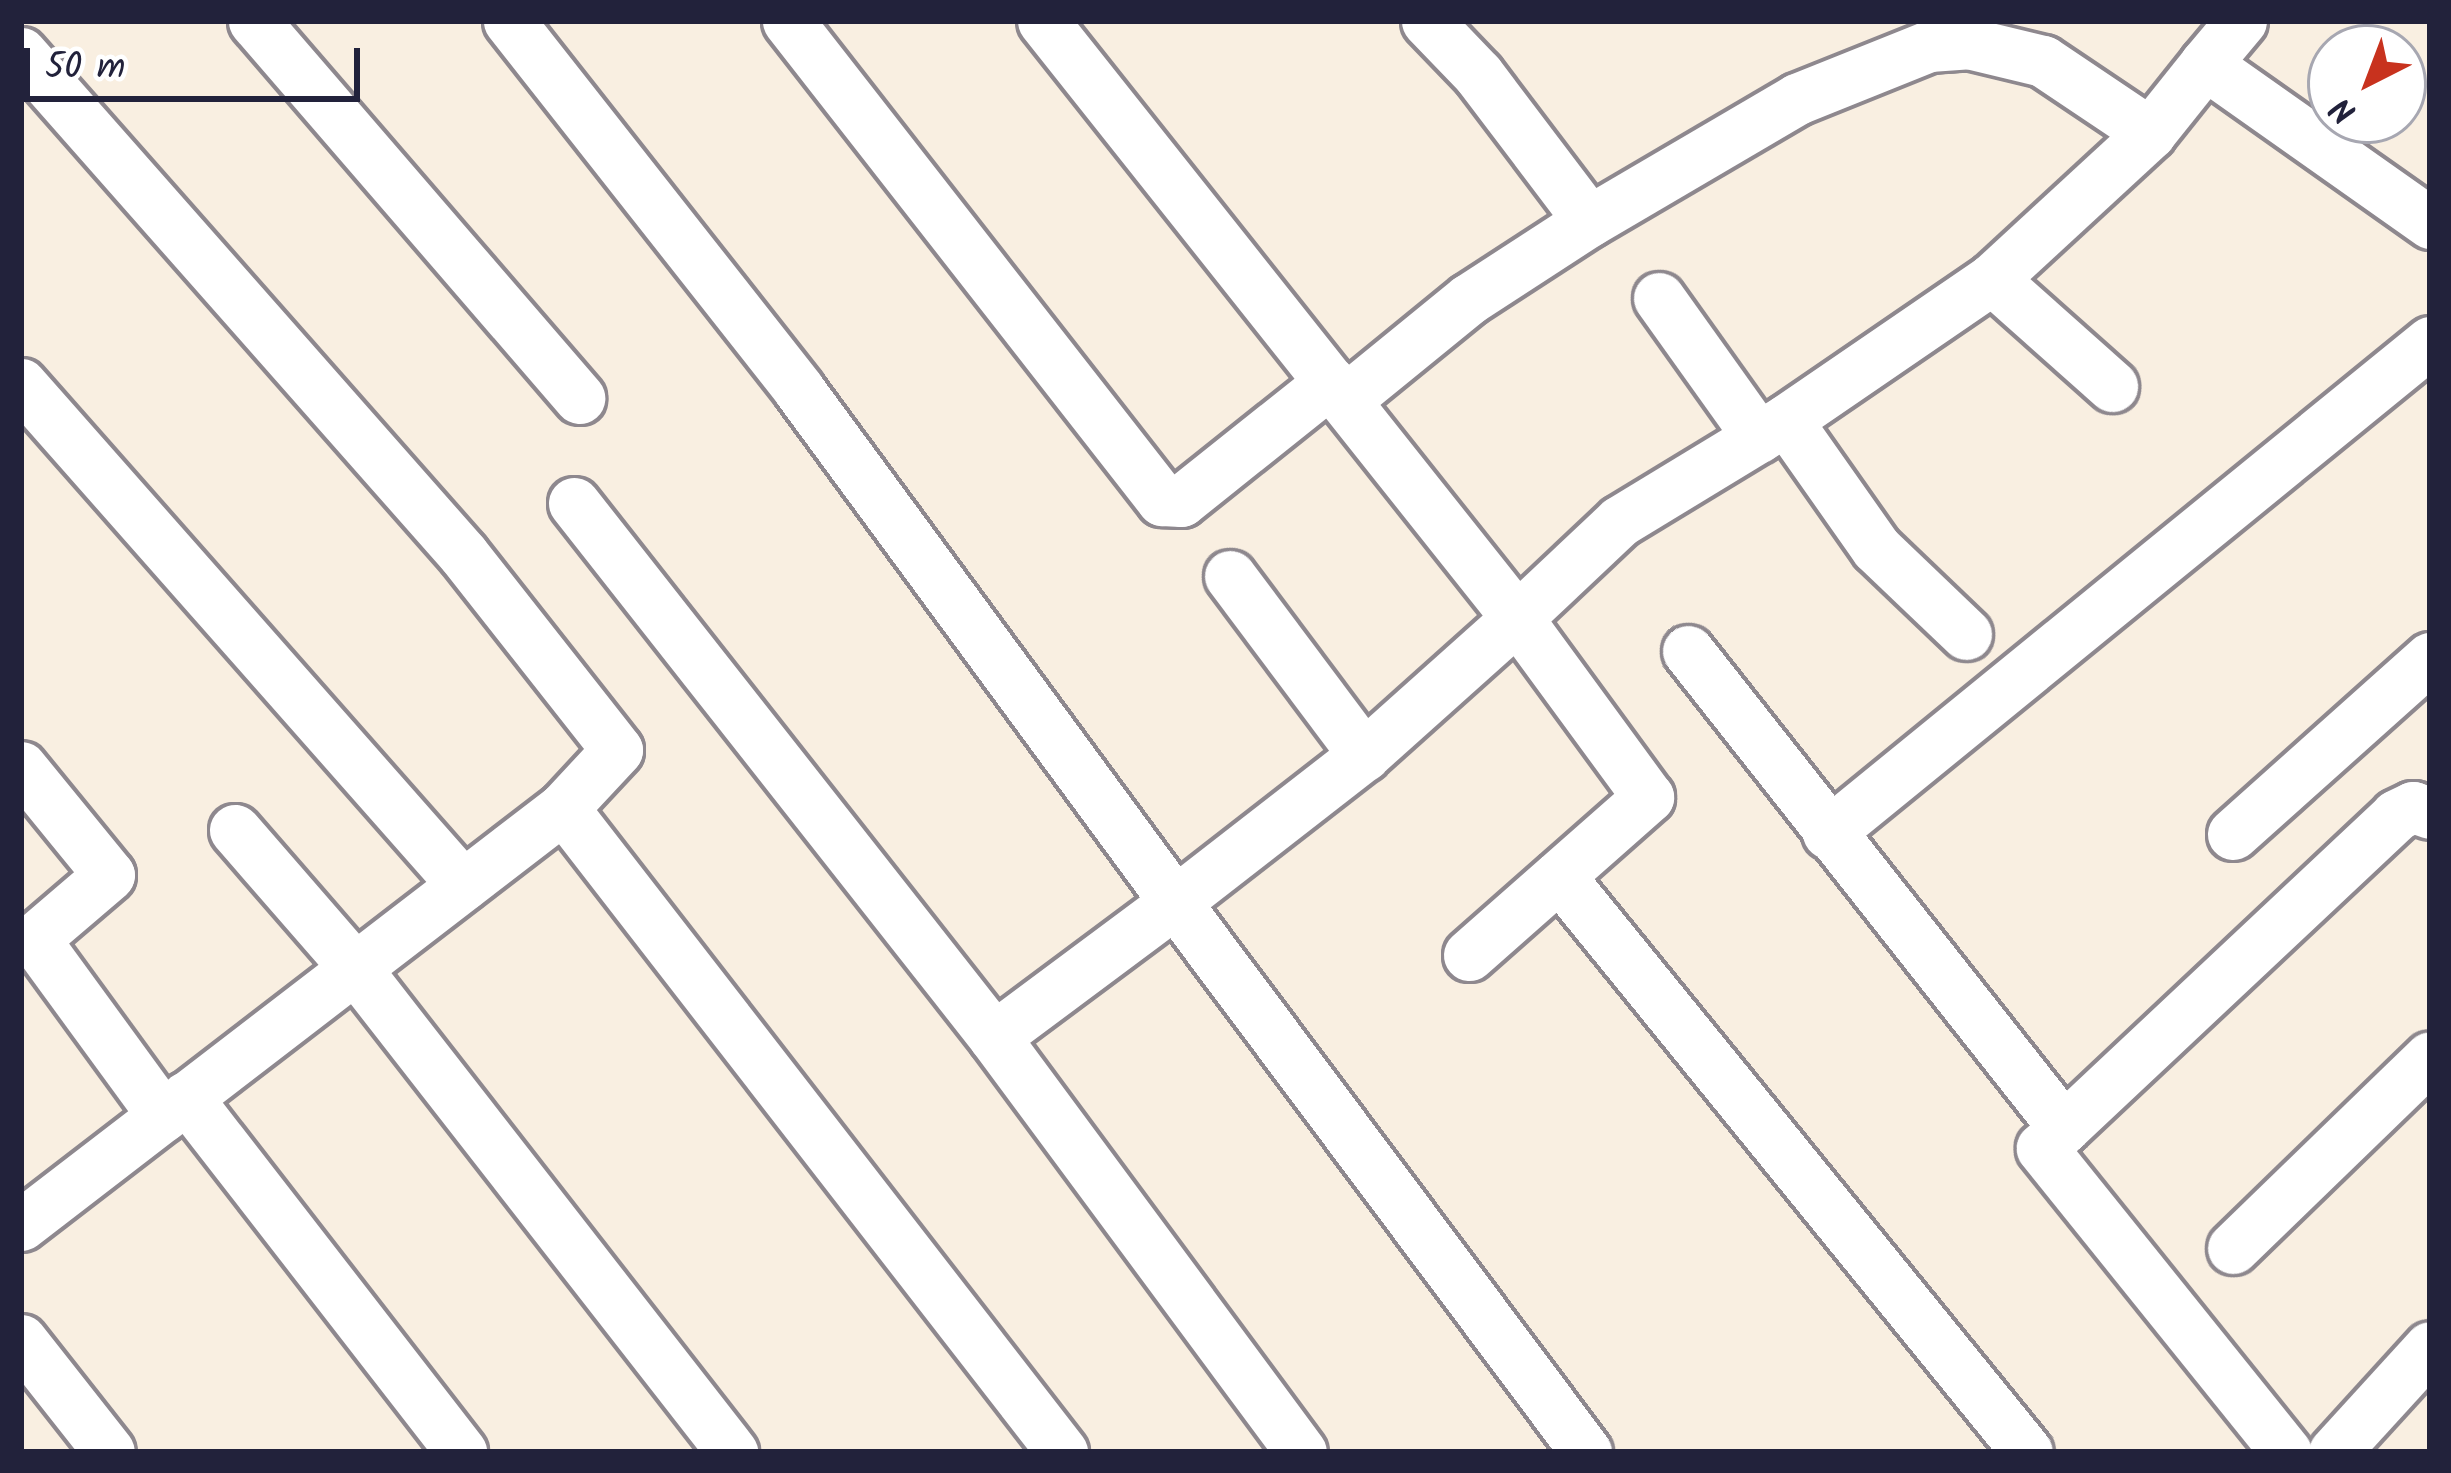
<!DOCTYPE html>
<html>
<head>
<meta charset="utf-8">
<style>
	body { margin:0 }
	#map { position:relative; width:2451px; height:1473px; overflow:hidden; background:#f9efe1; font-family:Kalam,sans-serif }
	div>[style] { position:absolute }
	.roads { filter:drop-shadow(3px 0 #8e888e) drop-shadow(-3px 0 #8e888e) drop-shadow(0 3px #8e888e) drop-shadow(0 -3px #8e888e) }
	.minor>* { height:51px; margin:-25.5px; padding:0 25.5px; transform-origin:25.5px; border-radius:25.5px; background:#fff }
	span { translate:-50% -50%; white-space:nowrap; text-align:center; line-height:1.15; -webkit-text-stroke:9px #fff; paint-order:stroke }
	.frame { position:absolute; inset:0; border:24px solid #22223b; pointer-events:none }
	.north { position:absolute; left:2307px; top:24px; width:120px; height:120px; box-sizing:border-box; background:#fff; border:3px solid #a7a7b1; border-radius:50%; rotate:222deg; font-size:33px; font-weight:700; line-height:48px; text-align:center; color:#22223b }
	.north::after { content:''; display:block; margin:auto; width:42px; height:54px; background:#c8321e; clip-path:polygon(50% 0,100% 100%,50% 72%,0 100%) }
	.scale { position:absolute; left:24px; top:48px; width:336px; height:54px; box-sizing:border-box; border:6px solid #22223b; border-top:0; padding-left:15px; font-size:36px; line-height:42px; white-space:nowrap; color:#22223b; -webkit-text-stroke:9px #fff; paint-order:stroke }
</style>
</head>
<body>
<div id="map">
	<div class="roads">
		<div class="minor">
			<div style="left:254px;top:21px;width:498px;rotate:49.2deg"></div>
			<div style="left:509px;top:21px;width:469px;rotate:51.8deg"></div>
			<div style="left:799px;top:390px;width:635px;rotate:53.71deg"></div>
			<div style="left:1175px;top:902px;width:239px;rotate:-37.9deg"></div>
			<div style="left:1364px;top:755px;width:205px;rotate:-41.8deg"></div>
			<div style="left:1517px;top:618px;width:762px;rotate:-128.45deg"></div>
			<div style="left:788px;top:21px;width:608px;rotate:52.02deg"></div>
			<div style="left:1162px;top:500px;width:19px;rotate:3deg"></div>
			<div style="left:1181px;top:501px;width:191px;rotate:-38.6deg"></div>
			<div style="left:1427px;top:21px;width:74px;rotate:46.1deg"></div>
			<div style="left:1478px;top:74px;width:184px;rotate:52.9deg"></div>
			<div style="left:2241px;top:21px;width:56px;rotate:129.9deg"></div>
			<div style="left:2205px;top:64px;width:276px;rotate:35.2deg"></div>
			<div style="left:21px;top:53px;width:668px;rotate:48.58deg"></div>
			<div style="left:463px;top:554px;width:249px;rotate:51.8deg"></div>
			<div style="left:617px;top:750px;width:79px;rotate:133deg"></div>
			<div style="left:1992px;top:279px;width:161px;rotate:41.7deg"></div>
			<div style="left:1659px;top:298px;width:171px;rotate:54.5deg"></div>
			<div style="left:21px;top:384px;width:668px;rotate:48.58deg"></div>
			<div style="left:1345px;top:400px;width:160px;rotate:-39.2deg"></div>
			<div style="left:1469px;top:299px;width:143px;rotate:-33deg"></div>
			<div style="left:1589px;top:221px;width:241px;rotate:-30.4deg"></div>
			<div style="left:1797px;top:99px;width:142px;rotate:-21.9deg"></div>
			<div style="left:1929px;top:46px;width:39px;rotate:-4deg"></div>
			<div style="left:1968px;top:43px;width:77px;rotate:13.5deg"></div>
			<div style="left:2043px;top:61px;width:129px;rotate:33.9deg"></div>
			<div style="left:574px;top:503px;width:679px;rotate:51.81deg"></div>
			<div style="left:994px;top:1037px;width:516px;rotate:53.51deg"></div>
			<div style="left:1230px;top:576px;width:224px;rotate:53.2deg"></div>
			<div style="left:1966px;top:634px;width:124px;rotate:-136.3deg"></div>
			<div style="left:1876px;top:548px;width:156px;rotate:-125.1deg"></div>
			<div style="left:1786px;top:420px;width:250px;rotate:-34.4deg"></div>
			<div style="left:1992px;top:279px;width:215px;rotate:-42.7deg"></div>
			<div style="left:2150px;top:133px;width:88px;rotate:-51.4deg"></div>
			<div style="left:1688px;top:651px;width:607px;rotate:51.75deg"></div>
			<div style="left:21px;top:767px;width:139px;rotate:50.8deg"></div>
			<div style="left:109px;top:875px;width:99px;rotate:139.5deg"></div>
			<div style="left:34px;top:939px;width:219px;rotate:53.9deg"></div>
			<div style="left:235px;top:830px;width:183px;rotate:49deg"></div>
			<div style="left:355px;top:968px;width:614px;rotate:52.08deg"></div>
			<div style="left:1828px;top:833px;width:777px;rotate:-39.2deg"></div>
			<div style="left:2233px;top:834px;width:264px;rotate:-41.8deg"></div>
			<div style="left:1559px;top:876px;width:742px;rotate:50.91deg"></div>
			<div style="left:1469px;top:955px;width:239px;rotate:-41.4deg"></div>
			<div style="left:1648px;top:797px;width:222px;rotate:-126.2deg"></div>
			<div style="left:1517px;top:618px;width:141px;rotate:-43.3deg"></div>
			<div style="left:1620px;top:521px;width:194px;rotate:-31.3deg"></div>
			<div style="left:994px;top:1037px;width:226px;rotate:-36.7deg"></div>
			<div style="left:1175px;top:902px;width:687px;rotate:53.23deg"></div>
			<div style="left:186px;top:1097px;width:449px;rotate:52.2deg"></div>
			<div style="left:21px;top:1225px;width:684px;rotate:-37.57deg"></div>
			<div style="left:563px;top:808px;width:815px;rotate:52.23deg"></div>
			<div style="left:2233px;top:1248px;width:274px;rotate:-44.1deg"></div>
			<div style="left:21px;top:1340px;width:142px;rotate:51.8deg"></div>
			<div style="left:2286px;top:1452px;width:390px;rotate:-128.8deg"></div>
			<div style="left:2042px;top:1148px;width:486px;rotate:-43.2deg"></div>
			<div style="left:2396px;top:815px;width:19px;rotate:-25deg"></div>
			<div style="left:2413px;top:807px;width:18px;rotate:19deg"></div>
			<div style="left:2334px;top:1452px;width:142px;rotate:-47.6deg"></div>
		</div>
	</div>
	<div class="frame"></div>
	<div class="north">N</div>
	<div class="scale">50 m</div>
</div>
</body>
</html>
